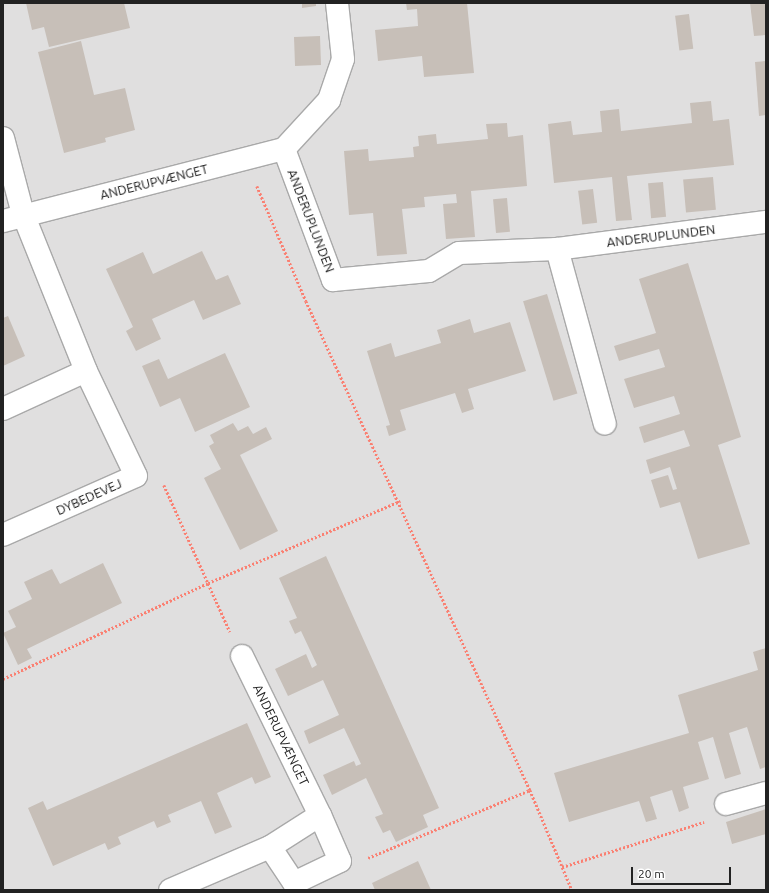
<!DOCTYPE html>
<html>
<head>
<meta charset="utf-8">
<style>
	body { margin:0 }
	#map { position:relative; width:769px; height:893px; overflow:hidden; background:#f2efe9; font-family:Ubuntu,sans-serif }
	div>[style] { position:absolute }
	.residential>* { inset:0; background:#e0dfdf; transform-origin:0 0 }
	.building>* { inset:0; background:#c7bfb8; transform-origin:0 0 }
	.path>* { height:2.5px; margin-top:-1.25px; transform-origin:0; background:repeating-linear-gradient(90deg,#fa8072 0 2px,transparent 0 4px) }
	.roads { filter:drop-shadow(1px 0 #a9a9a9) drop-shadow(-1px 0 #a9a9a9) drop-shadow(0 1px #a9a9a9) drop-shadow(0 -1px #a9a9a9) }
	.street>* { height:22px; margin:-11px; padding:0 11px; transform-origin:11px; border-radius:11px; background:#fff }
	span { translate:-50% -50%; white-space:nowrap; text-align:center; line-height:1.15; -webkit-text-stroke:3.5px #fff; paint-order:stroke }
	.street-label { font-size:13px; color:#222 }
	.frame { position:absolute; inset:0; border:4px solid #222; pointer-events:none }
	.scale { position:absolute; left:631px; top:867px; width:100px; height:18px; box-sizing:border-box; border:2px solid #222; border-top:0; padding-left:5px; font-size:12px; line-height:14px; white-space:nowrap; color:#222; -webkit-text-stroke:3px #fff; paint-order:stroke }
</style>
</head>
<body>
<div id="map">
	<div class="residential">
		<div style="left:3px;top:3px;width:763px;height:887px"></div>
	</div>
	<div class="building">
		<div style="clip-path:polygon(26px 3px,124px 3px,130px 28px,49px 47px,44px 27px,32px 30px)"></div>
		<div style="clip-path:polygon(302px 3px,316px 3px,316px 6px,302px 8px)"></div>
		<div style="clip-path:polygon(406px 3px,467px 3px,474px 73px,424px 77px,422px 56px,378px 61px,375px 30px,418px 26px,417px 9px,407px 10px)"></div>
		<div style="clip-path:polygon(750px 3px,766px 3px,766px 35px,754px 36px)"></div>
		<div style="left:689px;top:14px;width:35px;height:14px;rotate:83deg"></div>
		<div style="left:320px;top:36px;width:29px;height:26px;rotate:88deg"></div>
		<div style="clip-path:polygon(81px 41px,94px 95px,125px 88px,135px 130px,105px 138px,106px 142px,64px 153px,38px 52px)"></div>
		<div style="clip-path:polygon(766px 61px,766px 115px,759px 116px,755px 62px)"></div>
		<div style="clip-path:polygon(711px 101px,713px 121px,729px 119px,734px 165px,627px 176px,632px 220px,616px 221px,612px 177px,554px 183px,548px 124px,571px 121px,573px 135px,602px 132px,600px 111px,619px 109px,621px 131px,692px 123px,690px 103px)"></div>
		<div style="clip-path:polygon(507px 123px,508px 137px,523px 135px,527px 186px,471px 191px,475px 237px,446px 239px,443px 204px,457px 203px,456px 194px,424px 197px,425px 207px,402px 209px,407px 254px,377px 256px,373px 213px,349px 215px,344px 151px,368px 149px,369px 161px,414px 157px,413px 147px,419px 146px,418px 136px,436px 134px,437px 144px,488px 139px,486px 124px)"></div>
		<div style="left:713px;top:177px;width:33px;height:30px;rotate:85deg"></div>
		<div style="left:663px;top:182px;width:35px;height:15px;rotate:85deg"></div>
		<div style="left:593px;top:189px;width:34px;height:15px;rotate:83deg"></div>
		<div style="left:507px;top:198px;width:34px;height:14px;rotate:85deg"></div>
		<div style="clip-path:polygon(202px 251px,216px 280px,228px 275px,241px 304px,203px 320px,194px 300px,152px 319px,161px 339px,136px 351px,126px 331px,133px 327px,106px 269px,143px 252px,153px 274px)"></div>
		<div style="clip-path:polygon(688px 263px,741px 437px,718px 445px,750px 544px,698px 559px,680px 502px,660px 508px,651px 480px,668px 475px,673px 490px,677px 489px,670px 467px,650px 474px,646px 460px,690px 446px,684px 430px,644px 443px,639px 427px,680px 414px,674px 396px,634px 408px,624px 379px,665px 367px,659px 349px,619px 361px,614px 346px,656px 333px,639px 279px)"></div>
		<div style="left:547px;top:294px;width:104px;height:25px;rotate:73deg"></div>
		<div style="clip-path:polygon(8px 316px,25px 356px,3px 366px,3px 318px)"></div>
		<div style="clip-path:polygon(470px 319px,474px 333px,510px 322px,526px 371px,468px 389px,474px 409px,462px 413px,455px 393px,400px 410px,406px 430px,389px 436px,386px 426px,390px 425px,367px 351px,391px 343px,395px 357px,441px 343px,437px 330px)"></div>
		<div style="clip-path:polygon(225px 353px,250px 407px,195px 432px,180px 398px,160px 407px,142px 366px,159px 359px,168px 379px)"></div>
		<div style="clip-path:polygon(233px 423px,238px 431px,248px 426px,253px 434px,266px 427px,272px 439px,240px 455px,278px 531px,240px 550px,204px 478px,221px 469px,209px 446px,214px 443px,210px 435px)"></div>
		<div style="clip-path:polygon(326px 556px,439px 808px,423px 815px,428px 827px,396px 842px,390px 830px,383px 833px,375px 817px,383px 814px,366px 778px,332px 795px,323px 775px,354px 761px,356px 766px,361px 764px,344px 728px,309px 744px,304px 731px,339px 715px,323px 680px,288px 696px,275px 669px,306px 654px,312px 668px,317px 665px,301px 631px,295px 634px,289px 621px,297px 618px,279px 578px)"></div>
		<div style="clip-path:polygon(103px 563px,122px 603px,27px 649px,32px 658px,18px 665px,3px 633px,16px 627px,8px 611px,32px 599px,24px 582px,52px 569px,60px 584px)"></div>
		<div style="clip-path:polygon(766px 648px,766px 767px,760px 769px,747px 727px,729px 733px,741px 774px,725px 779px,713px 737px,698px 742px,709px 779px,683px 787px,689px 808px,679px 812px,672px 790px,650px 797px,657px 819px,646px 822px,639px 801px,569px 822px,554px 773px,689px 733px,678px 695px,758px 670px,753px 652px)"></div>
		<div style="clip-path:polygon(247px 723px,271px 777px,255px 784px,252px 777px,217px 793px,232px 827px,215px 834px,201px 801px,168px 815px,171px 822px,157px 828px,154px 821px,118px 837px,121px 844px,108px 850px,105px 843px,53px 866px,28px 808px,43px 801px,47px 810px)"></div>
		<div style="clip-path:polygon(766px 809px,766px 834px,732px 844px,726px 822px)"></div>
		<div style="clip-path:polygon(418px 861px,431px 890px,375px 890px,372px 883px)"></div>
	</div>
	<div class="path">
		<div style="left:257px;top:186px;width:125px;rotate:66.9deg"></div>
		<div style="left:306px;top:301px;width:538px;rotate:65.39deg"></div>
		<div style="left:530px;top:790px;width:108px;rotate:67.2deg"></div>
		<div style="left:164px;top:485px;width:161px;rotate:65.8deg"></div>
		<div style="left:3px;top:679px;width:226px;rotate:-25.1deg"></div>
		<div style="left:208px;top:583px;width:209px;rotate:-23.1deg"></div>
		<div style="left:368px;top:858px;width:176px;rotate:-22.8deg"></div>
		<div style="left:562px;top:867px;width:149px;rotate:-17.6deg"></div>
	</div>
	<div class="roads">
		<div class="street">
			<div style="left:3px;top:138px;width:79px;rotate:75.3deg"></div>
			<div style="left:23px;top:214px;width:169px;rotate:68.1deg"></div>
			<div style="left:86px;top:371px;width:116px;rotate:64.5deg"></div>
			<div style="left:136px;top:476px;width:145px;rotate:156.1deg"></div>
			<div style="left:284px;top:149px;width:140px;rotate:69.5deg"></div>
			<div style="left:333px;top:280px;width:96px;rotate:-5.4deg"></div>
			<div style="left:429px;top:271px;width:35px;rotate:-31deg"></div>
			<div style="left:459px;top:253px;width:98px;rotate:-2.3deg"></div>
			<div style="left:557px;top:249px;width:211px;rotate:-7.4deg"></div>
			<div style="left:284px;top:149px;width:67px;rotate:-47.4deg"></div>
			<div style="left:329px;top:100px;width:43px;rotate:-71.1deg"></div>
			<div style="left:343px;top:59px;width:56px;rotate:-96.1deg"></div>
			<div style="left:3px;top:221px;width:290px;rotate:-14.4deg"></div>
			<div style="left:557px;top:249px;width:181px;rotate:74.7deg"></div>
			<div style="left:3px;top:409px;width:91px;rotate:-24.6deg"></div>
			<div style="left:242px;top:656px;width:177px;rotate:63.9deg"></div>
			<div style="left:726px;top:804px;width:41px;rotate:-15.4deg"></div>
			<div style="left:170px;top:890px;width:109px;rotate:-23.3deg"></div>
			<div style="left:270px;top:847px;width:59px;rotate:-32.6deg"></div>
			<div style="left:320px;top:815px;width:50px;rotate:66.5deg"></div>
			<div style="left:340px;top:861px;width:51px;rotate:154.4deg"></div>
			<div style="left:294px;top:883px;width:43px;rotate:-123.7deg"></div>
		</div>
	</div>
	<div class="street-label">
		<span style="left:154px;top:182px;rotate:-14deg">ANDERUPVÆNGET</span>
		<span style="left:311px;top:221px;rotate:69deg">ANDERUPLUNDEN</span>
		<span style="left:661px;top:236px;rotate:-7deg">ANDERUPLUNDEN</span>
		<span style="left:89px;top:497px;rotate:-24deg">DYBEDEVEJ</span>
		<span style="left:281px;top:735px;rotate:64deg">ANDERUPVÆNGET</span>
	</div>
	<div class="frame"></div>
	<div class="scale">20 m</div>
</div>
</body>
</html>
